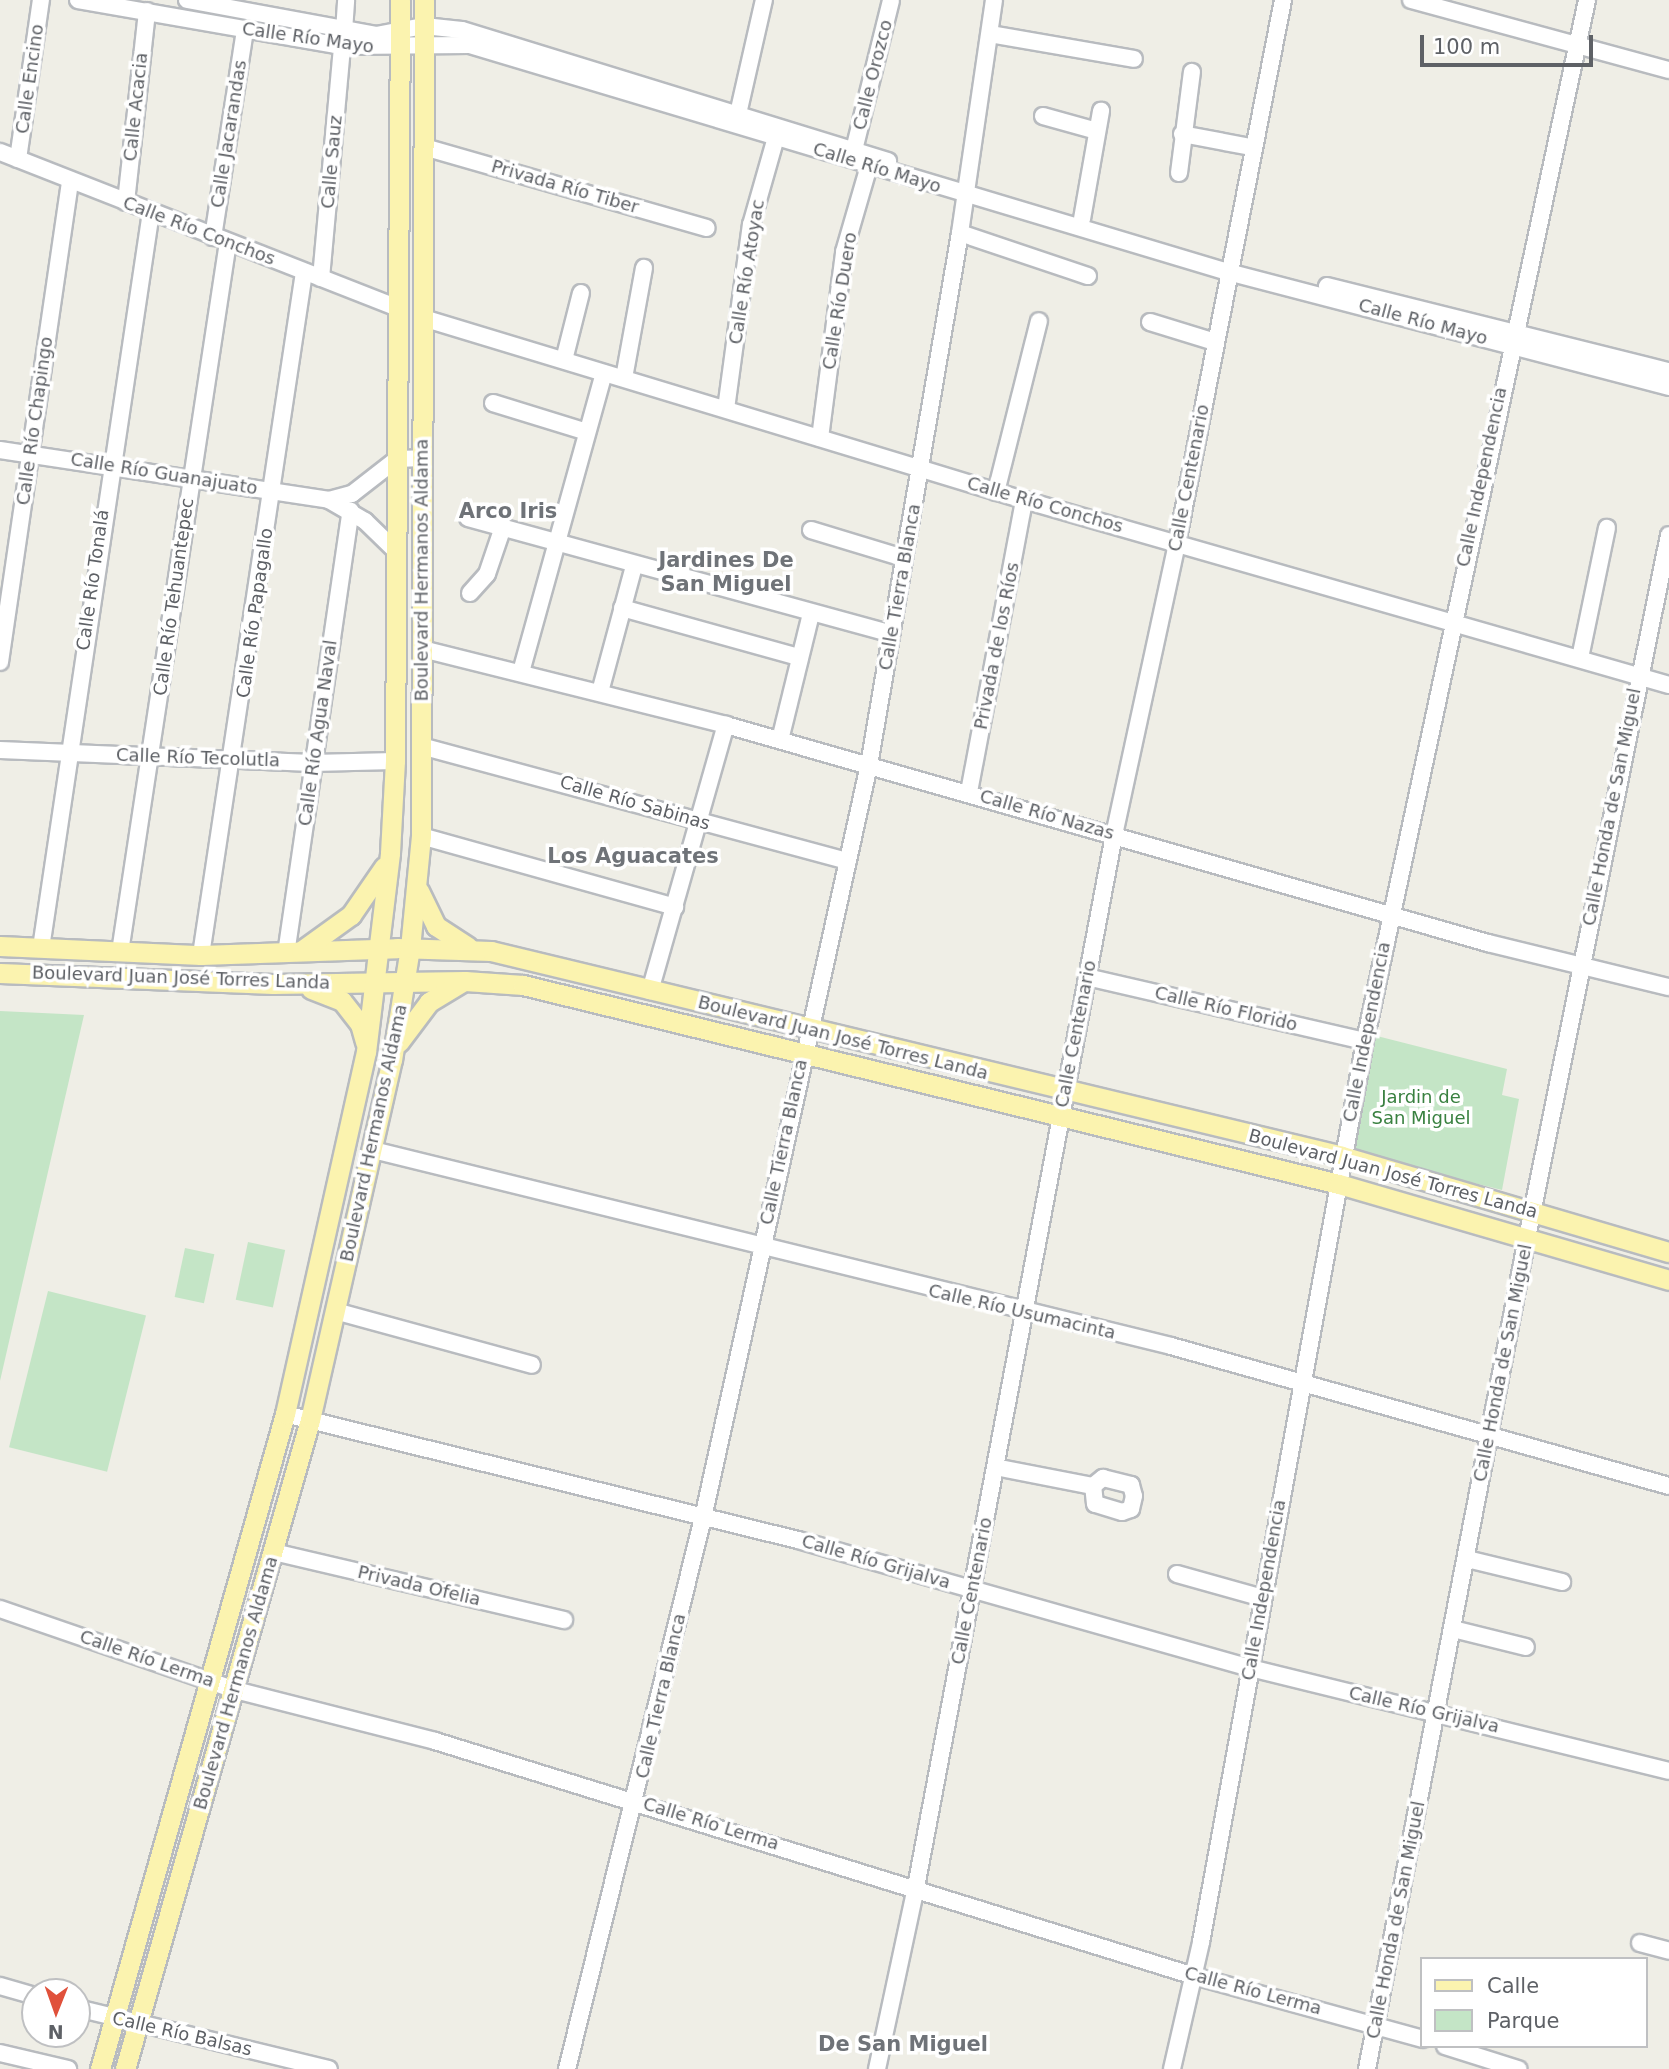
<!DOCTYPE html>
<html>
<head>
<meta charset="utf-8">
<style>
	body { margin:0 }
	#map { position:relative; width:1669px; height:2069px; overflow:hidden; background:#efeee6; font-family:"DejaVu Sans",sans-serif }
	div>[style] { position:absolute }
	.green>* { inset:0; background:#c4e5c6; transform-origin:0 0 }
	.roads { filter:drop-shadow(2px 0 #b8bbbf) drop-shadow(-2px 0 #b8bbbf) drop-shadow(0 2px #b8bbbf) drop-shadow(0 -2px #b8bbbf) }
	.minor>* { height:16px; margin:-8px; padding:0 8px; transform-origin:8px; border-radius:8px; background:#fff }
	.major>* { height:19px; margin:-9.5px; padding:0 9.5px; transform-origin:9.5px; border-radius:9.5px; background:#fbf3af }
	span { translate:-50% -50%; white-space:nowrap; text-align:center; line-height:1.15; -webkit-text-stroke:7px #fff; paint-order:stroke }
	.street-label { font-size:18px; color:#5e6166 }
	.park-label { font-size:18px; color:#398140 }
	.quarter-label { font-size:21px; color:#6f7378; font-weight:700 }
	.legend { position:absolute; left:1420px; top:1957px; width:228px; height:91px; box-sizing:border-box; background:#fff; border:2px solid #bfc0c2; margin:0; padding:9px 12px; list-style:none; font-size:21px; color:#5e6166 }
	.legend li { display:flex; align-items:center; gap:14px; height:35px }
	.legend b { width:35px; border:2px solid #bfc0c2 }
	.north { position:absolute; left:21px; top:1978px; width:70px; height:70px; box-sizing:border-box; background:#fff; border:2px solid #bfc0c2; border-radius:50%; rotate:181deg; font-size:19px; font-weight:700; line-height:28px; text-align:center; color:#5e6166 }
	.north::after { content:''; display:block; margin:auto; width:24px; height:32px; background:#e0513b; clip-path:polygon(50% 0,100% 100%,50% 72%,0 100%) }
	.scale { position:absolute; left:1420px; top:35px; width:173px; height:32px; box-sizing:border-box; border:4px solid #5e6166; border-top:0; padding-left:9px; font-size:21px; line-height:24px; white-space:nowrap; color:#5e6166; -webkit-text-stroke:5px #fff; paint-order:stroke }
</style>
</head>
<body>
<div id="map">
	<div class="green">
		<div style="clip-path:polygon(0 1011px,84px 1015px,0 1381px)"></div>
		<div style="clip-path:polygon(1373px 1035px,1507px 1069px,1502px 1095px,1519px 1099px,1502px 1190px,1353px 1153px)"></div>
		<div style="left:248px;top:1242px;width:38px;height:59px;rotate:12deg"></div>
		<div style="left:185px;top:1248px;width:30px;height:50px;rotate:12deg"></div>
		<div style="left:48px;top:1291px;width:101px;height:161px;rotate:14deg"></div>
	</div>
	<div class="roads">
		<div class="minor">
			<div style="left:78px;top:0;width:268px;rotate:9.9deg"></div>
			<div style="left:342px;top:46px;width:128px;rotate:-0.4deg"></div>
			<div style="left:470px;top:45px;width:791px;rotate:16.67deg"></div>
			<div style="left:1228px;top:272px;width:456px;rotate:14.6deg"></div>
			<div style="left:187px;top:0;width:192px;rotate:10.5deg"></div>
			<div style="left:376px;top:35px;width:49px;rotate:-10.6deg"></div>
			<div style="left:424px;top:26px;width:38px;rotate:6deg"></div>
			<div style="left:462px;top:30px;width:446px;rotate:17.1deg"></div>
			<div style="left:1411px;top:0;width:267px;rotate:15.2deg"></div>
			<div style="left:344px;top:31px;width:31px;rotate:-86deg"></div>
			<div style="left:990px;top:34px;width:146px;rotate:9.8deg"></div>
			<div style="left:738px;top:114px;width:117px;rotate:-77.2deg"></div>
			<div style="left:1043px;top:116px;width:56px;rotate:15.5deg"></div>
			<div style="left:1182px;top:134px;width:70px;rotate:10.7deg"></div>
			<div style="left:424px;top:147px;width:294px;rotate:16deg"></div>
			<div style="left:854px;top:150px;width:154px;rotate:-76.1deg"></div>
			<div style="left:0;top:152px;width:427px;rotate:21.4deg"></div>
			<div style="left:18px;top:159px;width:161px;rotate:-81.8deg"></div>
			<div style="left:1179px;top:173px;width:102px;rotate:-82.7deg"></div>
			<div style="left:126px;top:202px;width:192px;rotate:-83.7deg"></div>
			<div style="left:1082px;top:219px;width:110px;rotate:-80deg"></div>
			<div style="left:960px;top:233px;width:135px;rotate:18.6deg"></div>
			<div style="left:213px;top:237px;width:209px;rotate:-81.2deg"></div>
			<div style="left:321px;top:278px;width:233px;rotate:-84.8deg"></div>
			<div style="left:1327px;top:286px;width:352px;rotate:14deg"></div>
			<div style="left:423px;top:318px;width:628px;rotate:16.85deg"></div>
			<div style="left:1024px;top:500px;width:671px;rotate:16deg"></div>
			<div style="left:1150px;top:322px;width:68px;rotate:17.1deg"></div>
			<div style="left:564px;top:360px;width:69px;rotate:-75.8deg"></div>
			<div style="left:624px;top:378px;width:112px;rotate:-79.7deg"></div>
			<div style="left:493px;top:403px;width:98px;rotate:17.1deg"></div>
			<div style="left:726px;top:409px;width:186px;rotate:-82.3deg"></div>
			<div style="left:751px;top:225px;width:91px;rotate:-74.1deg"></div>
			<div style="left:820px;top:438px;width:188px;rotate:-82.6deg"></div>
			<div style="left:844px;top:252px;width:90px;rotate:-73.8deg"></div>
			<div style="left:0;top:450px;width:333px;rotate:8.6deg"></div>
			<div style="left:329px;top:500px;width:42px;rotate:30.3deg"></div>
			<div style="left:365px;top:521px;width:43px;rotate:44.1deg"></div>
			<div style="left:996px;top:492px;width:176px;rotate:-75.9deg"></div>
			<div style="left:329px;top:500px;width:24px;rotate:-15deg"></div>
			<div style="left:352px;top:494px;width:57px;rotate:-37.9deg"></div>
			<div style="left:397px;top:459px;width:25px;rotate:-2deg"></div>
			<div style="left:468px;top:518px;width:439px;rotate:15.3deg"></div>
			<div style="left:811px;top:530px;width:97px;rotate:16.8deg"></div>
			<div style="left:470px;top:593px;width:25px;rotate:-48deg"></div>
			<div style="left:487px;top:574px;width:50px;rotate:-71.2deg"></div>
			<div style="left:622px;top:608px;width:184px;rotate:15.5deg"></div>
			<div style="left:422px;top:649px;width:313px;rotate:14deg"></div>
			<div style="left:726px;top:725px;width:793px;rotate:15.97deg"></div>
			<div style="left:1488px;top:943px;width:186px;rotate:13.7deg"></div>
			<div style="left:1580px;top:658px;width:133px;rotate:-78.3deg"></div>
			<div style="left:0;top:662px;width:486px;rotate:-81.7deg"></div>
			<div style="left:521px;top:672px;width:310px;rotate:-74.5deg"></div>
			<div style="left:600px;top:692px;width:131px;rotate:-74.9deg"></div>
			<div style="left:780px;top:740px;width:130px;rotate:-76.2deg"></div>
			<div style="left:421px;top:746px;width:442px;rotate:15.1deg"></div>
			<div style="left:0;top:750px;width:312px;rotate:2.4deg"></div>
			<div style="left:312px;top:763px;width:83px;rotate:-1.4deg"></div>
			<div style="left:969px;top:792px;width:297px;rotate:-79.3deg"></div>
			<div style="left:421px;top:836px;width:264px;rotate:15.6deg"></div>
			<div style="left:41px;top:948px;width:744px;rotate:-81.5deg"></div>
			<div style="left:120px;top:952px;width:718px;rotate:-81.35deg"></div>
			<div style="left:286px;top:954px;width:448px;rotate:-81.7deg"></div>
			<div style="left:201px;top:955px;width:691px;rotate:-81.42deg"></div>
			<div style="left:1087px;top:977px;width:285px;rotate:13deg"></div>
			<div style="left:650px;top:991px;width:277px;rotate:-74.1deg"></div>
			<div style="left:373px;top:1150px;width:822px;rotate:13.8deg"></div>
			<div style="left:1171px;top:1346px;width:517px;rotate:15.7deg"></div>
			<div style="left:335px;top:1311px;width:204px;rotate:15.3deg"></div>
			<div style="left:285px;top:1414px;width:528px;rotate:13.8deg"></div>
			<div style="left:798px;top:1540px;width:470px;rotate:15.8deg"></div>
			<div style="left:1250px;top:1668px;width:431px;rotate:13.8deg"></div>
			<div style="left:995px;top:1467px;width:100px;rotate:11deg"></div>
			<div style="left:1103px;top:1478px;width:29px;rotate:14deg"></div>
			<div style="left:1131px;top:1485px;width:11px;rotate:75deg"></div>
			<div style="left:1134px;top:1496px;width:13px;rotate:103deg"></div>
			<div style="left:1131px;top:1509px;width:9px;rotate:162deg"></div>
			<div style="left:1122px;top:1512px;width:28px;rotate:-163deg"></div>
			<div style="left:1095px;top:1504px;width:18px;rotate:-96deg"></div>
			<div style="left:1093px;top:1486px;width:13px;rotate:-39deg"></div>
			<div style="left:274px;top:1552px;width:298px;rotate:13.2deg"></div>
			<div style="left:1467px;top:1559px;width:98px;rotate:13.6deg"></div>
			<div style="left:1177px;top:1574px;width:89px;rotate:15.6deg"></div>
			<div style="left:0;top:1609px;width:249px;rotate:19deg"></div>
			<div style="left:235px;top:1690px;width:206px;rotate:14.3deg"></div>
			<div style="left:435px;top:1741px;width:795px;rotate:17.2deg"></div>
			<div style="left:1194px;top:1976px;width:237px;rotate:15.4deg"></div>
			<div style="left:1453px;top:1629px;width:75px;rotate:13.9deg"></div>
			<div style="left:1640px;top:1943px;width:30px;rotate:15deg"></div>
			<div style="left:0;top:1986px;width:36px;rotate:16deg"></div>
			<div style="left:77px;top:2008px;width:259px;rotate:13.6deg"></div>
			<div style="left:1445px;top:2046px;width:77px;rotate:17.5deg"></div>
			<div style="left:0;top:2053px;width:70px;rotate:13.2deg"></div>
			<div style="left:567px;top:2069px;width:568px;rotate:-76.14deg"></div>
			<div style="left:703px;top:1518px;width:771px;rotate:-77.57deg"></div>
			<div style="left:869px;top:765px;width:540px;rotate:-80.29deg"></div>
			<div style="left:960px;top:233px;width:235px;rotate:-81.7deg"></div>
			<div style="left:877px;top:2069px;width:186px;rotate:-77.9deg"></div>
			<div style="left:916px;top:1887px;width:1070px;rotate:-79.34deg"></div>
			<div style="left:1114px;top:835px;width:299px;rotate:-77.8deg"></div>
			<div style="left:1177px;top:543px;width:553px;rotate:-78.95deg"></div>
			<div style="left:1172px;top:2069px;width:130px;rotate:-77.1deg"></div>
			<div style="left:1201px;top:1942px;width:916px;rotate:-79.68deg"></div>
			<div style="left:1365px;top:1041px;width:1064px;rotate:-77.96deg"></div>
			<div style="left:1367px;top:2069px;width:846px;rotate:-79.1deg"></div>
			<div style="left:1527px;top:1238px;width:717px;rotate:-78.58deg"></div>
		</div>
		<div class="major">
			<div style="left:419px;top:891px;width:39px;rotate:64deg"></div>
			<div style="left:436px;top:926px;width:38px;rotate:33deg"></div>
			<div style="left:0;top:946px;width:201px;rotate:2.6deg"></div>
			<div style="left:201px;top:955px;width:196px;rotate:-2deg"></div>
			<div style="left:397px;top:948px;width:94px;rotate:1.8deg"></div>
			<div style="left:491px;top:951px;width:875px;rotate:13.54deg"></div>
			<div style="left:1342px;top:1156px;width:341px;rotate:16.4deg"></div>
			<div style="left:301px;top:951px;width:62px;rotate:-35.8deg"></div>
			<div style="left:351px;top:915px;width:58px;rotate:-55.5deg"></div>
			<div style="left:0;top:973px;width:273px;rotate:2.3deg"></div>
			<div style="left:273px;top:984px;width:192px;rotate:-0.9deg"></div>
			<div style="left:465px;top:981px;width:58px;rotate:3.9deg"></div>
			<div style="left:523px;top:985px;width:840px;rotate:13.71deg"></div>
			<div style="left:1339px;top:1184px;width:344px;rotate:16.2deg"></div>
			<div style="left:311px;top:989px;width:33px;rotate:21deg"></div>
			<div style="left:342px;top:1001px;width:29px;rotate:52deg"></div>
			<div style="left:360px;top:1024px;width:19px;rotate:74deg"></div>
			<div style="left:399px;top:1042px;width:50px;rotate:-53.1deg"></div>
			<div style="left:429px;top:1002px;width:39px;rotate:-31deg"></div>
			<div style="left:100px;top:2069px;width:681px;rotate:-74.23deg"></div>
			<div style="left:285px;top:1414px;width:371px;rotate:-77.4deg"></div>
			<div style="left:366px;top:1052px;width:200px;rotate:-83.1deg"></div>
			<div style="left:390px;top:853px;width:92px;rotate:-86.9deg"></div>
			<div style="left:395px;top:761px;width:761px;rotate:-89.62deg"></div>
			<div style="left:125px;top:2069px;width:675px;rotate:-74.09deg"></div>
			<div style="left:310px;top:1420px;width:369px;rotate:-77.2deg"></div>
			<div style="left:392px;top:1060px;width:113px;rotate:-80.9deg"></div>
			<div style="left:410px;top:948px;width:113px;rotate:-84.4deg"></div>
			<div style="left:421px;top:836px;width:836px;rotate:-89.79deg"></div>
		</div>
	</div>
	<div class="street-label">
		<span style="left:308px;top:38px;rotate:8deg">Calle Río Mayo</span>
		<span style="left:873px;top:75px;rotate:-76deg">Calle Orozco</span>
		<span style="left:30px;top:79px;rotate:-82deg">Calle Encino</span>
		<span style="left:136px;top:107px;rotate:-84deg">Calle Acacia</span>
		<span style="left:229px;top:134px;rotate:-81deg">Calle Jacarandas</span>
		<span style="left:332px;top:162px;rotate:-85deg">Calle Sauz</span>
		<span style="left:877px;top:168px;rotate:17deg">Calle Río Mayo</span>
		<span style="left:565px;top:187px;rotate:16deg">Privada Río Tiber</span>
		<span style="left:199px;top:231px;rotate:21deg">Calle Río Conchos</span>
		<span style="left:747px;top:272px;rotate:-81deg">Calle Río Atoyac</span>
		<span style="left:840px;top:301px;rotate:-81deg">Calle Río Duero</span>
		<span style="left:1423px;top:322px;rotate:15deg">Calle Río Mayo</span>
		<span style="left:35px;top:421px;rotate:-82deg">Calle Río Chapingo</span>
		<span style="left:164px;top:474px;rotate:9deg">Calle Río Guanajuato</span>
		<span style="left:1482px;top:477px;rotate:-78deg">Calle Independencia</span>
		<span style="left:1189px;top:478px;rotate:-79deg">Calle Centenario</span>
		<span style="left:1045px;top:505px;rotate:16deg">Calle Río Conchos</span>
		<span style="left:422px;top:570px;rotate:-90deg">Boulevard Hermanos Aldama</span>
		<span style="left:93px;top:580px;rotate:-82deg">Calle Río Tonalá</span>
		<span style="left:900px;top:587px;rotate:-80deg">Calle Tierra Blanca</span>
		<span style="left:174px;top:597px;rotate:-82deg">Calle Río Tehuantepec</span>
		<span style="left:255px;top:613px;rotate:-82deg">Calle Río Papagallo</span>
		<span style="left:997px;top:646px;rotate:-79deg">Privada de los Ríos</span>
		<span style="left:318px;top:733px;rotate:-82deg">Calle Río Agua Naval</span>
		<span style="left:198px;top:758px;rotate:2deg">Calle Río Tecolutla</span>
		<span style="left:635px;top:803px;rotate:16deg">Calle Río Sabinas</span>
		<span style="left:1612px;top:807px;rotate:-79deg">Calle Honda de San Miguel</span>
		<span style="left:1047px;top:815px;rotate:16deg">Calle Río Nazas</span>
		<span style="left:181px;top:978px;rotate:2deg">Boulevard Juan José Torres Landa</span>
		<span style="left:1226px;top:1009px;rotate:13deg">Calle Río Florido</span>
		<span style="left:1367px;top:1032px;rotate:-79deg">Calle Independencia</span>
		<span style="left:1076px;top:1034px;rotate:-79deg">Calle Centenario</span>
		<span style="left:843px;top:1038px;rotate:14deg">Boulevard Juan José Torres Landa</span>
		<span style="left:374px;top:1133px;rotate:-78deg">Boulevard Hermanos Aldama</span>
		<span style="left:784px;top:1142px;rotate:-78deg">Calle Tierra Blanca</span>
		<span style="left:1393px;top:1174px;rotate:15deg">Boulevard Juan José Torres Landa</span>
		<span style="left:1022px;top:1312px;rotate:13deg">Calle Río Usumacinta</span>
		<span style="left:1503px;top:1363px;rotate:-79deg">Calle Honda de San Miguel</span>
		<span style="left:876px;top:1562px;rotate:16deg">Calle Río Grijalva</span>
		<span style="left:419px;top:1586px;rotate:13deg">Privada Ofelia</span>
		<span style="left:1264px;top:1590px;rotate:-80deg">Calle Independencia</span>
		<span style="left:972px;top:1591px;rotate:-79deg">Calle Centenario</span>
		<span style="left:147px;top:1659px;rotate:19deg">Calle Río Lerma</span>
		<span style="left:236px;top:1683px;rotate:-74deg">Boulevard Hermanos Aldama</span>
		<span style="left:661px;top:1696px;rotate:-77deg">Calle Tierra Blanca</span>
		<span style="left:1424px;top:1710px;rotate:13deg">Calle Río Grijalva</span>
		<span style="left:711px;top:1824px;rotate:17deg">Calle Río Lerma</span>
		<span style="left:1396px;top:1920px;rotate:-79deg">Calle Honda de San Miguel</span>
		<span style="left:1253px;top:1991px;rotate:15deg">Calle Río Lerma</span>
		<span style="left:182px;top:2034px;rotate:13deg">Calle Río Balsas</span>
	</div>
	<div class="park-label">
		<span style="left:1421px;top:1108px">Jardin de<br>San Miguel</span>
	</div>
	<div class="quarter-label">
		<span style="left:508px;top:511px">Arco Iris</span>
		<span style="left:726px;top:572px">Jardines De<br>San Miguel</span>
		<span style="left:633px;top:856px">Los Aguacates</span>
		<span style="left:903px;top:2044px">De San Miguel</span>
	</div>
	<ul class="legend">
	<li><b style="height:9px;background:#fbf3af"></b>Calle</li>
	<li><b style="height:19px;background:#c4e5c6"></b>Parque</li>
	</ul>
	<div class="north">N</div>
	<div class="scale">100 m</div>
</div>
</body>
</html>
